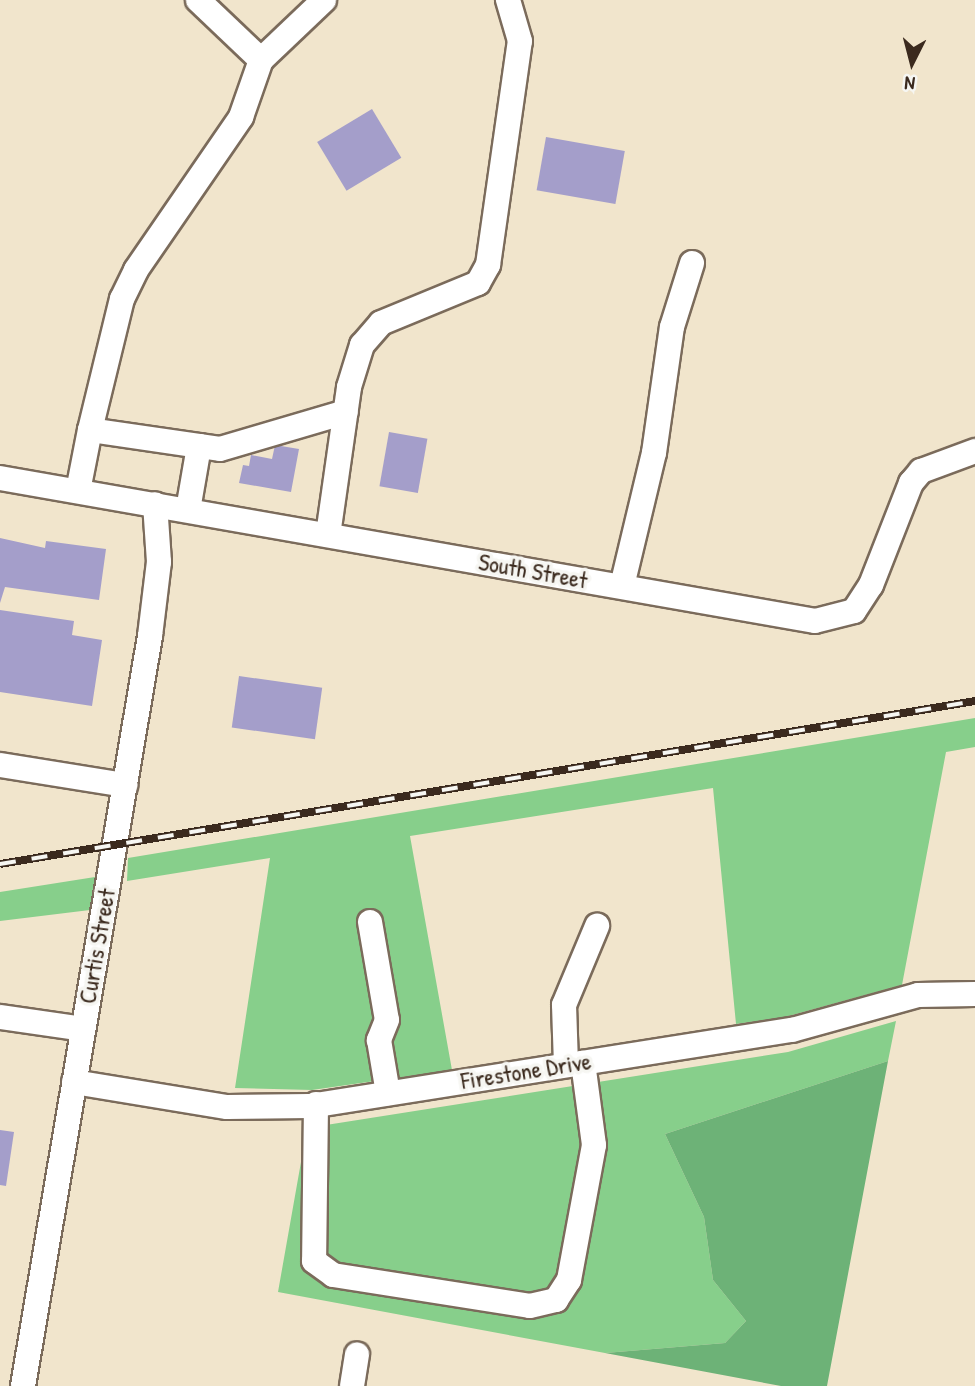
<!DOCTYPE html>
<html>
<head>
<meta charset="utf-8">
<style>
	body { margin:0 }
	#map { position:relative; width:975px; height:1386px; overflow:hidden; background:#f1e5cc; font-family:"Patrick Hand",sans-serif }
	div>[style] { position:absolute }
	.green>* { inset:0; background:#87cf8b }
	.forest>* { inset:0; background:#6db277 }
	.building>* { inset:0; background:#a49eca; transform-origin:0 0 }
	.roads { filter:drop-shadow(2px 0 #7b6b5b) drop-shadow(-2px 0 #7b6b5b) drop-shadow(0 2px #7b6b5b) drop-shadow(0 -2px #7b6b5b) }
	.minor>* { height:24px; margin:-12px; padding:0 12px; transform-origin:12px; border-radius:12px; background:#fff }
	.rail>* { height:8px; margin-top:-4px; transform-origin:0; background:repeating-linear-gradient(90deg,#f6f6f2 0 16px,#3b2a1e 0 32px); box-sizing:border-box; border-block:2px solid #3b2a1e }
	span { translate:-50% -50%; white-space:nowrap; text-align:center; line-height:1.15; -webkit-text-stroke:7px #f6f6f2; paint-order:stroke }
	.street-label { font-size:24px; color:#3b2a1e }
	.north { position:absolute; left:877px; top:28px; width:70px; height:70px; -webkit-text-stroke:5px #f6f6f2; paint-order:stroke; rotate:186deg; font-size:19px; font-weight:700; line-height:28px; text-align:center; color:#3b2a1e }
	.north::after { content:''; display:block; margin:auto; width:24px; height:32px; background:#3b2a1e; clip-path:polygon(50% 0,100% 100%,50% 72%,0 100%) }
</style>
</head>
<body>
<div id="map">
	<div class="green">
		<div style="clip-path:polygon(975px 718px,975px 747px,946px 752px,902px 985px,785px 1017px,736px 1024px,713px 788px,410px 836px,452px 1070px,312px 1090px,235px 1088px,270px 858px,127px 881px,128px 858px)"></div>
		<div style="clip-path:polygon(95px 877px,90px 910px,0 921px,0 892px)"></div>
		<div style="clip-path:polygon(896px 1021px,888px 1061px,665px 1134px,704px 1217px,713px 1280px,746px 1321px,725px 1343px,605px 1353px,278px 1292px,307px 1128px,788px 1052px)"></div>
	</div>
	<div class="forest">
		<div style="clip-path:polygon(888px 1061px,827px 1386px,781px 1386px,605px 1353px,725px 1343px,746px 1321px,713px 1280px,704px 1217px,665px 1134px)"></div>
	</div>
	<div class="building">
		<div style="left:372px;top:109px;width:57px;height:64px;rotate:59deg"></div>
		<div style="left:546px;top:137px;width:80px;height:54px;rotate:10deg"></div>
		<div style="left:389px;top:432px;width:39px;height:55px;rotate:10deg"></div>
		<div style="clip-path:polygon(275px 445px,299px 449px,291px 492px,239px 483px,243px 465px,249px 466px,251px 455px,272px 459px)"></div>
		<div style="clip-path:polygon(0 538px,45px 548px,46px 541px,106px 549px,99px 600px,5px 587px,0 603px)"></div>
		<div style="clip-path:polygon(0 610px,74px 621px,72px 635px,102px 640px,92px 706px,0 692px)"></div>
		<div style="left:239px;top:676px;width:84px;height:52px;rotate:8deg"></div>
		<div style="clip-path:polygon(0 1130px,14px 1132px,6px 1186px,0 1185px)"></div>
	</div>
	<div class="roads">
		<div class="minor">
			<div style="left:198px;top:0;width:87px;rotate:43.6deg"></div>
			<div style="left:90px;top:430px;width:135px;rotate:-76.3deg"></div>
			<div style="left:122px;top:299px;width:32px;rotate:-64deg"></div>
			<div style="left:136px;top:270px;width:186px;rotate:-55.5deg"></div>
			<div style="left:241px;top:117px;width:60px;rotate:-70.7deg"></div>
			<div style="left:261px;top:60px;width:87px;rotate:-43.6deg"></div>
			<div style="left:0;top:478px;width:827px;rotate:9.95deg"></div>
			<div style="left:815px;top:621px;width:40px;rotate:-14.4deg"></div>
			<div style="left:854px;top:611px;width:31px;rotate:-57deg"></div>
			<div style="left:871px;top:585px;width:110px;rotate:-68.6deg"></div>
			<div style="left:911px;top:483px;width:16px;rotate:-50deg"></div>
			<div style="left:921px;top:471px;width:58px;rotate:-20.3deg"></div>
			<div style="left:78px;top:491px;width:62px;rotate:-78.9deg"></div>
			<div style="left:90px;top:430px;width:131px;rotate:8.3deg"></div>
			<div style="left:220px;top:449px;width:131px;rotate:-16.4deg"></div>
			<div style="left:188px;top:510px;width:65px;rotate:-80.2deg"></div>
			<div style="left:328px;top:535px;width:149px;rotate:-81.9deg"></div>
			<div style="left:349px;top:387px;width:44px;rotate:-72.8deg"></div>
			<div style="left:362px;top:345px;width:29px;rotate:-49deg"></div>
			<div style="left:381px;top:323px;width:105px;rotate:-22.4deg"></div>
			<div style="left:478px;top:283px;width:21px;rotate:-61deg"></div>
			<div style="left:488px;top:265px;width:226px;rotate:-81.9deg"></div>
			<div style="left:520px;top:41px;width:43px;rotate:-106.3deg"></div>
			<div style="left:622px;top:586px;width:137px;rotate:-76.5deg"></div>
			<div style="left:654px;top:453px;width:127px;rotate:-81.9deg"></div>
			<div style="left:672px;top:327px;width:67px;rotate:-72.6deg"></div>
			<div style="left:0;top:765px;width:127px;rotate:9.1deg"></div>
			<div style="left:370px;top:922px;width:99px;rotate:80.2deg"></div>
			<div style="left:387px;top:1020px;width:22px;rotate:112deg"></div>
			<div style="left:379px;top:1040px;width:54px;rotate:80.4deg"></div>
			<div style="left:0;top:1017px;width:84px;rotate:8.2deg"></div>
			<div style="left:566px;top:1065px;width:60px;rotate:-91.9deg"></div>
			<div style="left:564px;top:1005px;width:86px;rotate:-67.3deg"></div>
			<div style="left:74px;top:1082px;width:155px;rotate:9.3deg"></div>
			<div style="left:227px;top:1107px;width:83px;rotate:-0.7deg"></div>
			<div style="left:310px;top:1106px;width:488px;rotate:-9deg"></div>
			<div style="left:792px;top:1030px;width:131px;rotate:-15.5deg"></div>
			<div style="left:918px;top:995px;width:57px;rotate:-1deg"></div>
			<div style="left:316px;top:1104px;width:157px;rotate:90.7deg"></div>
			<div style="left:314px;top:1261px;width:24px;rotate:36deg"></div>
			<div style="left:333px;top:1275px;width:199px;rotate:8.9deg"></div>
			<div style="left:530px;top:1306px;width:27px;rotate:-13deg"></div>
			<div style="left:556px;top:1300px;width:24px;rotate:-57deg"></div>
			<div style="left:569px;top:1280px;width:137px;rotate:-79.5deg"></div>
			<div style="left:594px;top:1145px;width:83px;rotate:-97.6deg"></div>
			<div style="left:23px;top:1386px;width:761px;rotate:-80.39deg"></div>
			<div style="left:150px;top:636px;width:75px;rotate:-83.1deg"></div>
			<div style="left:159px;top:562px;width:58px;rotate:-93.9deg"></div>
			<div style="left:352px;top:1386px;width:32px;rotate:-81deg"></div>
		</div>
	</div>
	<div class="rail">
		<div style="left:0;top:864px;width:989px;rotate:-9.49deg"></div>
	</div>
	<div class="street-label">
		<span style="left:533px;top:571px;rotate:10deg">South Street</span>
		<span style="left:97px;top:946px;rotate:-80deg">Curtis Street</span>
		<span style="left:526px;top:1071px;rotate:-9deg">Firestone Drive</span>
	</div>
	<div class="north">N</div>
</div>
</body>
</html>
